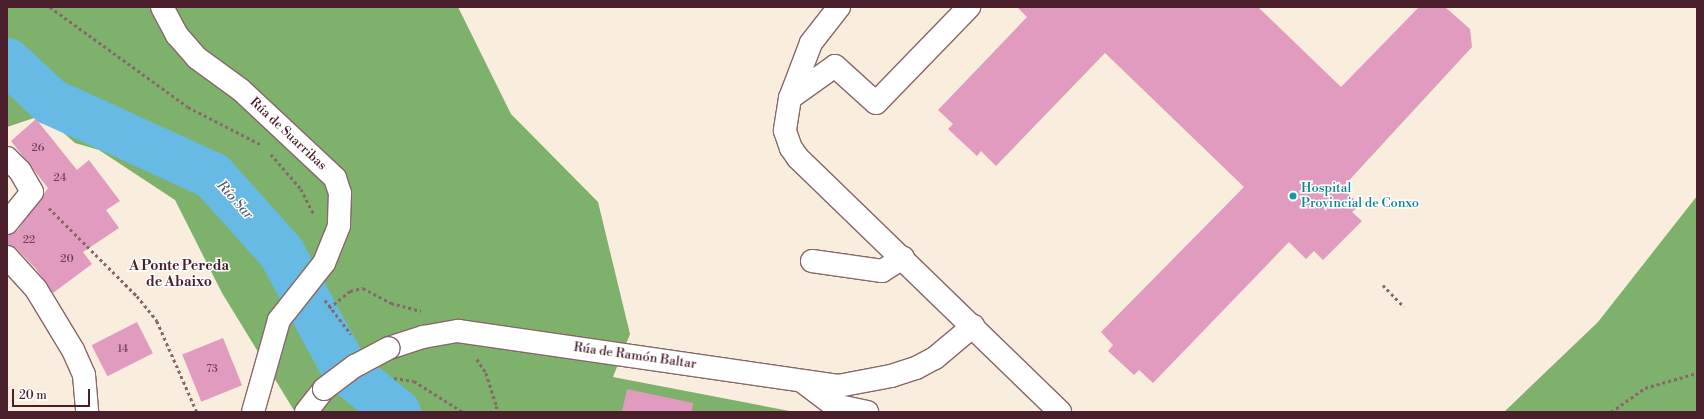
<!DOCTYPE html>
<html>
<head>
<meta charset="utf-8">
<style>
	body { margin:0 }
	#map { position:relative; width:1704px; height:419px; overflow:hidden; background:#f9eddd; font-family:"Libre Bodoni",serif }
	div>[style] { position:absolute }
	.forest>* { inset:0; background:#7eb16c }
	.river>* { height:47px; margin:-23.5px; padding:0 23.5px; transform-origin:23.5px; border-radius:23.5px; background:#67bae3 }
	.building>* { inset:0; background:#e19bbf; transform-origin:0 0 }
	.path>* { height:2.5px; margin-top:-1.25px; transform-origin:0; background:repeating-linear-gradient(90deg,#876769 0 3px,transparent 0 6px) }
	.roads { filter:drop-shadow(1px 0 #876769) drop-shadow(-1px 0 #876769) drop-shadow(0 1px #876769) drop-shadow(0 -1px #876769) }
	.minor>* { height:22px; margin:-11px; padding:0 11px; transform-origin:11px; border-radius:11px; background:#fff }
	.bridges { filter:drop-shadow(1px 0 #876769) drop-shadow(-1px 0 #876769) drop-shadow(0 1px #876769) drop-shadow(0 -1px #876769) }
	.minor-bridge>* { height:22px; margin:-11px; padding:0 11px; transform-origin:11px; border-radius:11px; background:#fff }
	.dots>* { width:11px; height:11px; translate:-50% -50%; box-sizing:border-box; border:2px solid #fff; border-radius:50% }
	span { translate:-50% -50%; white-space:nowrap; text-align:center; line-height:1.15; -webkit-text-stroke:3px #fff; paint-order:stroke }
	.number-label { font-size:11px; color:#703e50 }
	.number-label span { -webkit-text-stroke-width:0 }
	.street-label { font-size:13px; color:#4a1f2b }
	.culture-label { font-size:13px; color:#0d838f }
	.left { translate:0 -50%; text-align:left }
	.water-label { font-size:14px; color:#565d75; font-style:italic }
	.neighbourhood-label { font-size:14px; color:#4a1f2b; font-weight:700 }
	.frame { position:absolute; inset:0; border:8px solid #4a1f2b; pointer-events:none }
	.scale { position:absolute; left:12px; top:389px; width:78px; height:18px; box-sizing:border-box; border:2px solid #4a1f2b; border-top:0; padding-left:5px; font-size:12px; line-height:14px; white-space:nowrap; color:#4a1f2b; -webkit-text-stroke:3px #fff; paint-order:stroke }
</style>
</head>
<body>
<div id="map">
	<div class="forest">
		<div style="clip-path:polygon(7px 7px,458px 7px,511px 114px,598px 202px,630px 334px,613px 377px,795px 412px,295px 412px,222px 293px,175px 200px,99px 150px,75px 143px,43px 115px,7px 127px)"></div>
		<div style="clip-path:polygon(1697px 196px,1697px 412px,1504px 412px,1598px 322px)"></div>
	</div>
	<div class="river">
		<div style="left:7px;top:61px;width:59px;rotate:42.9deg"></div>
		<div style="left:50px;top:101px;width:178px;rotate:24.6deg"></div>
		<div style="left:212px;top:175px;width:103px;rotate:48.1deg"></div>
		<div style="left:281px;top:252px;width:134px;rotate:61.5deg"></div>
		<div style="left:345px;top:370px;width:67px;rotate:38.9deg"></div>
	</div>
	<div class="building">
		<div style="clip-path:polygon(1017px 7px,1258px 7px,1341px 87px,1419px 7px,1445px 7px,1470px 29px,1472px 47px,1342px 188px,1360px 205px,1352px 212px,1362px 221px,1323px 260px,1314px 251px,1306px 259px,1289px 242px,1153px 383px,1139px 370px,1134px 375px,1108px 351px,1113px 345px,1101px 332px,1244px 187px,1105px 53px,996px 166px,981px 151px,977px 156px,948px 129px,953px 124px,938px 110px,1027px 17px)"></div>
		<div style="clip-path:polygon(36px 119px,77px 170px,89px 160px,120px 201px,106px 210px,119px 228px,83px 252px,92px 264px,53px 293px,36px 269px,16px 248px,7px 245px,7px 235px,17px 231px,48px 188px,11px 141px)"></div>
		<div style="left:137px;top:322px;width:35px;height:51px;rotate:63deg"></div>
		<div style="left:223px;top:338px;width:51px;height:44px;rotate:68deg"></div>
		<div style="clip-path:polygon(627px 389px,693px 403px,692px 412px,622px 412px)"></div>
	</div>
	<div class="path">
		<div style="left:50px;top:7px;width:170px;rotate:35.9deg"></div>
		<div style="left:188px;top:107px;width:83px;rotate:27.2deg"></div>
		<div style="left:271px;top:154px;width:46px;rotate:49.4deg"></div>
		<div style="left:301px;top:189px;width:28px;rotate:63deg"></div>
		<div style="left:49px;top:208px;width:124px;rotate:45deg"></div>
		<div style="left:137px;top:296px;width:32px;rotate:51deg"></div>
		<div style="left:157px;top:321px;width:99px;rotate:66.3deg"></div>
		<div style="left:1383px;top:285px;width:30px;rotate:46deg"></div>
		<div style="left:325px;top:300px;width:43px;rotate:52.6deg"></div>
		<div style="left:329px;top:308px;width:27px;rotate:-39deg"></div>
		<div style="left:350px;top:291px;width:13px;rotate:-13deg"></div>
		<div style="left:363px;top:288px;width:32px;rotate:28deg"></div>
		<div style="left:391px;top:303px;width:31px;rotate:15deg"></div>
		<div style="left:477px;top:359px;width:17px;rotate:57deg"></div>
		<div style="left:486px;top:373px;width:35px;rotate:72deg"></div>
		<div style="left:497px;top:406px;width:6px;rotate:99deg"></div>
		<div style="left:394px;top:378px;width:20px;rotate:9deg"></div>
		<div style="left:414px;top:381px;width:58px;rotate:32.3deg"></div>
		<div style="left:1611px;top:412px;width:42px;rotate:-35.2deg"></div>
		<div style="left:1645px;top:388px;width:54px;rotate:-16.1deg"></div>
	</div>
	<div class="roads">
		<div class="minor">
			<div style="left:162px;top:7px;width:32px;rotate:62deg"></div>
			<div style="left:177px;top:35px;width:30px;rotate:49deg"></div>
			<div style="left:197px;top:58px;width:54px;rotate:36deg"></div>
			<div style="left:241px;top:90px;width:129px;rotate:43.1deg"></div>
			<div style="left:335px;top:178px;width:16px;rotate:72deg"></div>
			<div style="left:340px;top:193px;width:33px;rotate:92deg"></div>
			<div style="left:339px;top:226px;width:40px;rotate:112deg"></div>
			<div style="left:324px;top:263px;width:73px;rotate:128.3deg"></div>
			<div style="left:279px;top:320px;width:96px;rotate:105.8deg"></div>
			<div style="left:839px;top:7px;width:46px;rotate:127.9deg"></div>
			<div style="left:811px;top:43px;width:59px;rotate:110.9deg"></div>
			<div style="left:790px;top:98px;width:33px;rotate:99deg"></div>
			<div style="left:785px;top:131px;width:18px;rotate:71deg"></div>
			<div style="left:791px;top:148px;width:12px;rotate:55deg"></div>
			<div style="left:798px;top:158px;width:365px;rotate:44.1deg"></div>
			<div style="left:790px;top:98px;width:55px;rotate:-35.4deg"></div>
			<div style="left:835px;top:66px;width:55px;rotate:42.1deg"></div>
			<div style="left:876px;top:103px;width:134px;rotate:-45.9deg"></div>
			<div style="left:7px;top:158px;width:18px;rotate:45deg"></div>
			<div style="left:20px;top:171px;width:24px;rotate:60deg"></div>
			<div style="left:32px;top:192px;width:40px;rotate:129deg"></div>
			<div style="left:7px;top:257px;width:43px;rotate:47.8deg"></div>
			<div style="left:36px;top:289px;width:71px;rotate:58.8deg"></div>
			<div style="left:73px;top:350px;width:27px;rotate:66deg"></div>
			<div style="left:84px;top:375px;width:37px;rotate:85deg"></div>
			<div style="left:812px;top:261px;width:71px;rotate:8.1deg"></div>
			<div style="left:882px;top:271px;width:25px;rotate:-32deg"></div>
			<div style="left:389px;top:348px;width:36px;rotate:-18deg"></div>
			<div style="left:423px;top:337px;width:36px;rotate:-10deg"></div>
			<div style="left:458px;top:331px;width:384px;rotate:8.2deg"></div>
			<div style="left:838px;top:386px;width:54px;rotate:-10.7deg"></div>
			<div style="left:891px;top:376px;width:26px;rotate:-18deg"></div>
			<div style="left:916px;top:368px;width:21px;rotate:-28deg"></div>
			<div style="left:935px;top:358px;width:50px;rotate:-40.1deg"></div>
			<div style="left:803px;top:382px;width:39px;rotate:37deg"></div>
			<div style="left:834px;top:405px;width:34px;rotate:12deg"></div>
			<div style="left:306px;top:412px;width:29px;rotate:-52deg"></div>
		</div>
	</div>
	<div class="bridges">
		<div class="minor-bridge">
			<div style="left:324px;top:389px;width:39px;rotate:-37deg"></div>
			<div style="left:355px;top:366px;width:38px;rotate:-28deg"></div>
		</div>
	</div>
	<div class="dots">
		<div style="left:1293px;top:196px;background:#0f9aa8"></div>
	</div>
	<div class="number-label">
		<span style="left:38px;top:148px">26</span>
		<span style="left:60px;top:178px">24</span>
		<span style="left:29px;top:240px">22</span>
		<span style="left:67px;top:259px">20</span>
		<span style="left:123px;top:349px">14</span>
		<span style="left:212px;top:369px">73</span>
	</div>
	<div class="street-label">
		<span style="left:288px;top:134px;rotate:43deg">Rúa de Suarribas</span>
		<span style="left:635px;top:356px;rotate:8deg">Rúa de Ramón Baltar</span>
	</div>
	<div class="culture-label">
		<span class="left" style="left:1301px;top:196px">Hospital<br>Provincial de Conxo</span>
	</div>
	<div class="water-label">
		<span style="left:235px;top:200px;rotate:48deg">Río Sar</span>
	</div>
	<div class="neighbourhood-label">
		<span style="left:179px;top:274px">A Ponte Pereda<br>de Abaixo</span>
	</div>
	<div class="frame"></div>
	<div class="scale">20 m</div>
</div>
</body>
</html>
